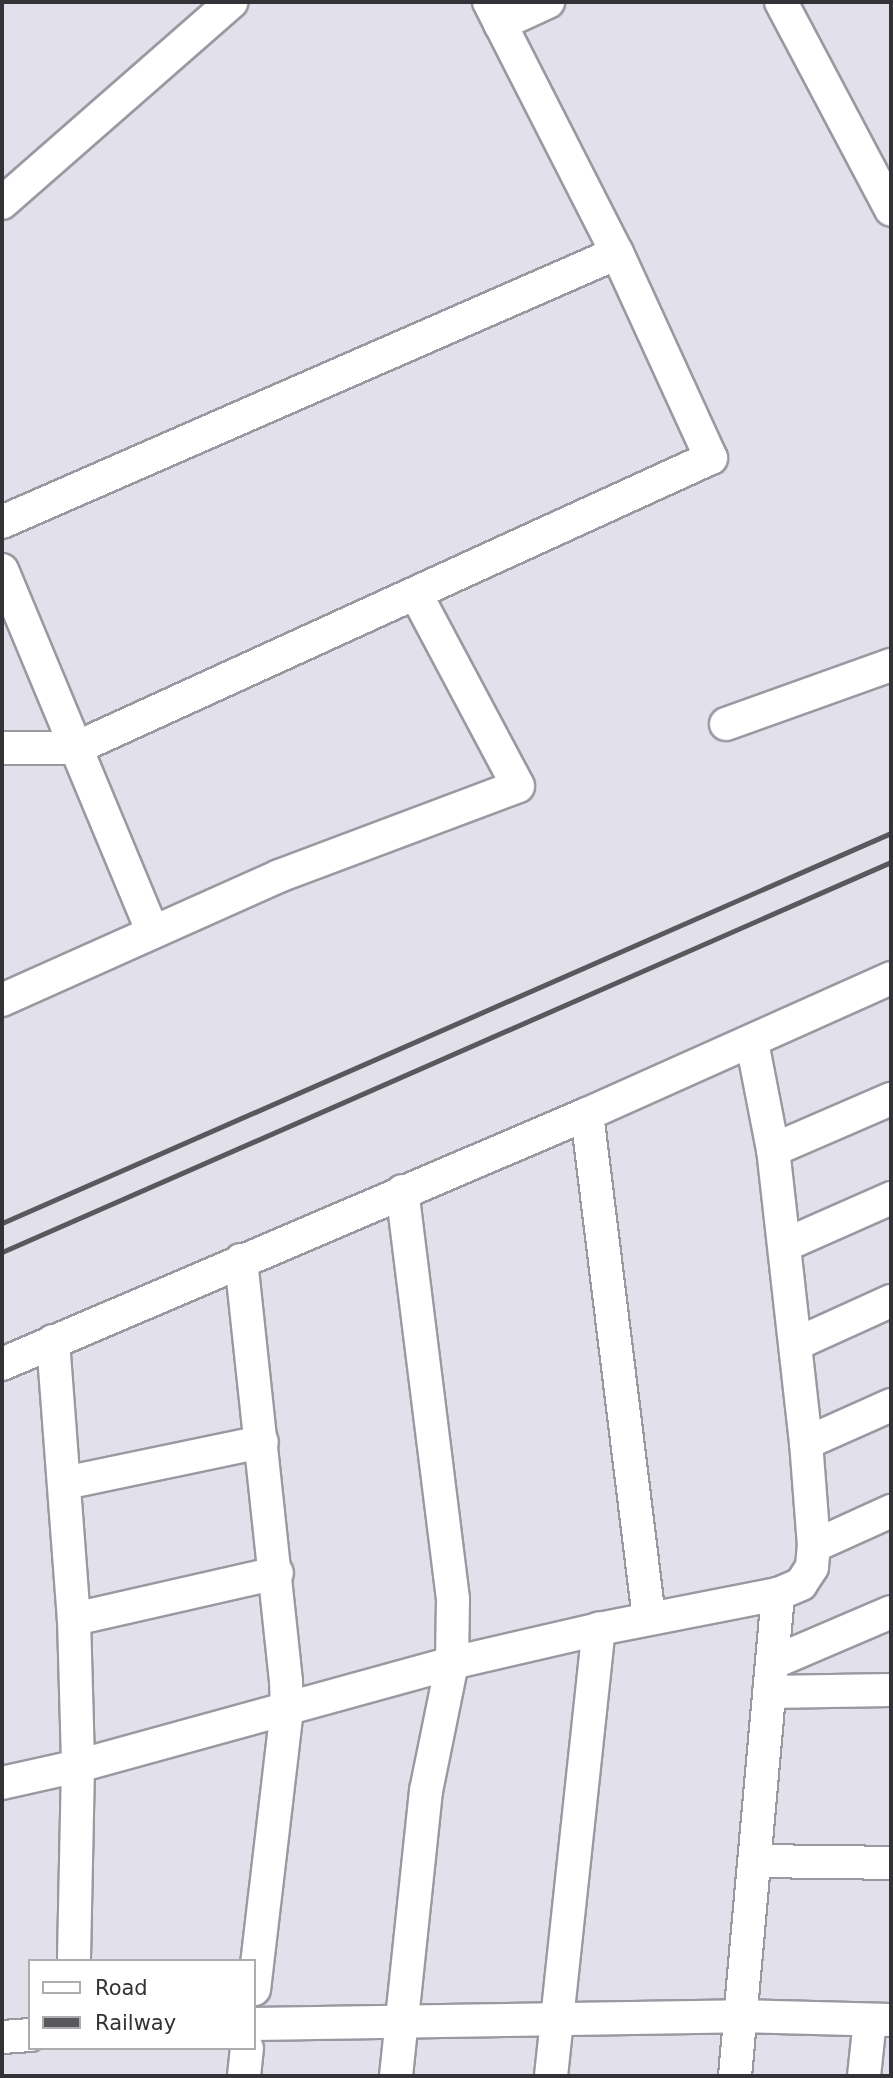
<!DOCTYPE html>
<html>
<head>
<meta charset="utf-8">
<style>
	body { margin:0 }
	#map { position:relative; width:893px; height:2078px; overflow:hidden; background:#e2e1eb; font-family:"DejaVu Sans",sans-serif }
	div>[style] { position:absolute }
	.roads { filter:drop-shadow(2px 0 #9a99a2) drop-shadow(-2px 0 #9a99a2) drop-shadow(0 2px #9a99a2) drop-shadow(0 -2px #9a99a2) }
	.street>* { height:32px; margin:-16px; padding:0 16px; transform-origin:16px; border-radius:16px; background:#fff }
	.rail>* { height:5px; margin:-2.5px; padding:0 2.5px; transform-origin:2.5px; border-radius:2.5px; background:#59585d }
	span { translate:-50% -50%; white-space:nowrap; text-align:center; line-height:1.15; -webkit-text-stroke:7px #fff; paint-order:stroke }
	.frame { position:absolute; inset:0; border:4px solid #333236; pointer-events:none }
	.legend { position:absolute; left:28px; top:1959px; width:228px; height:91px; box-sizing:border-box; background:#fff; border:2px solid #adadaf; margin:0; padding:9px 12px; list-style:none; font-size:21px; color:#333236 }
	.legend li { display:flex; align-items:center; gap:14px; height:35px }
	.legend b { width:35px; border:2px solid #adadaf }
</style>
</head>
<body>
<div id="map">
	<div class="roads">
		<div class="street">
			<div style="left:781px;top:2px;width:235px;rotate:62.1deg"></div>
			<div style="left:500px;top:24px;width:53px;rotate:-24.6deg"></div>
			<div style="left:2px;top:203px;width:305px;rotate:-41.2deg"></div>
			<div style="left:2px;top:522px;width:671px;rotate:-23.62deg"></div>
			<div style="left:2px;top:570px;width:392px;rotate:67.4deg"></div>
			<div style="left:726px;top:724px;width:175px;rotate:-19.7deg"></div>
			<div style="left:2px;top:748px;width:74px"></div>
			<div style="left:76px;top:748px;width:698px;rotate:-24.55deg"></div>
			<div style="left:711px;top:458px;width:226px;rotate:-114.6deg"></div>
			<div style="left:617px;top:253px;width:282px;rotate:-117deg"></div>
			<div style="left:2px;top:1000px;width:303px;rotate:-24.1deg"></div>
			<div style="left:279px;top:876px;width:255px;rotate:-20.6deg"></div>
			<div style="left:518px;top:786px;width:217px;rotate:-118deg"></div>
			<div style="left:587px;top:1114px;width:508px;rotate:82.99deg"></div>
			<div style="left:773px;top:1150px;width:129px;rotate:-23.4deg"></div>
			<div style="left:785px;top:1245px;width:116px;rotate:-23.9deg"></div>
			<div style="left:241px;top:1260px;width:423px;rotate:83.9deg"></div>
			<div style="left:286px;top:1681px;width:28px;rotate:88deg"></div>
			<div style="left:287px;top:1709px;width:282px;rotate:96.7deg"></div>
			<div style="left:53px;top:1341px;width:279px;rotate:85.7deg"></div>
			<div style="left:74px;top:1619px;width:147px;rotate:88.4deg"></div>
			<div style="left:78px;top:1766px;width:195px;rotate:91.2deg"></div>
			<div style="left:796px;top:1344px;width:104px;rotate:-24.4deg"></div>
			<div style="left:2px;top:1364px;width:636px;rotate:-23.14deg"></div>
			<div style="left:587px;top:1114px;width:333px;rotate:-24.1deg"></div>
			<div style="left:806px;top:1443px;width:93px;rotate:-24.1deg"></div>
			<div style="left:65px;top:1483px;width:201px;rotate:-11.8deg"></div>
			<div style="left:814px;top:1546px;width:85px;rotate:-24.4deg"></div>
			<div style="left:74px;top:1619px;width:208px;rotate:-12.8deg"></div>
			<div style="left:772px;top:1663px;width:129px;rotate:-23.2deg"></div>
			<div style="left:769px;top:1692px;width:122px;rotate:-0.9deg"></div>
			<div style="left:2px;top:1783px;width:78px;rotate:-12.6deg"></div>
			<div style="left:78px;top:1766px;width:388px;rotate:-15.4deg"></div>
			<div style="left:452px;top:1663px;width:151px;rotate:-13deg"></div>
			<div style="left:599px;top:1629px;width:182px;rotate:-11.1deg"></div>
			<div style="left:778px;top:1594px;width:25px;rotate:-23deg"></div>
			<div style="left:801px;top:1584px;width:20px;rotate:-57deg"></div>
			<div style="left:812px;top:1567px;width:21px;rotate:-85deg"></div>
			<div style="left:814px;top:1546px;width:103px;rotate:-94.4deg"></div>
			<div style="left:806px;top:1443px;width:295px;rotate:-96.4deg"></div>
			<div style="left:773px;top:1150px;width:110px;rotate:-101deg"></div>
			<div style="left:756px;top:1861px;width:135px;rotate:0.8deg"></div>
			<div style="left:254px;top:2024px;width:488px;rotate:-0.9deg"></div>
			<div style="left:742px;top:2016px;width:149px;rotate:1.5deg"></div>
			<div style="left:2px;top:2037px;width:28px;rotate:-4deg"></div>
			<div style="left:244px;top:2076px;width:28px;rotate:-84deg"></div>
			<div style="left:396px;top:2076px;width:287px;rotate:-84deg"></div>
			<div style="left:426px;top:1791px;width:131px;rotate:-78.5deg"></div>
			<div style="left:452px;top:1663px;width:64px;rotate:-89.1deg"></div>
			<div style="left:453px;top:1599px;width:411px;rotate:-97.1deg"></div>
			<div style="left:551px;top:2076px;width:450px;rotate:-83.9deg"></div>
			<div style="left:735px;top:2076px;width:484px;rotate:-84.9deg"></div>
			<div style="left:864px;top:2076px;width:56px;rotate:-83.9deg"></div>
		</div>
	</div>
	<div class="rail">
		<div style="left:2px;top:1223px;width:971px;rotate:-23.69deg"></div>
		<div style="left:2px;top:1252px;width:971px;rotate:-23.69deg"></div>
	</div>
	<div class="frame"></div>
	<ul class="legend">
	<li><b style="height:9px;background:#fff"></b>Road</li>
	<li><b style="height:9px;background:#59585d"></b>Railway</li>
	</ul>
</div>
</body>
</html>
